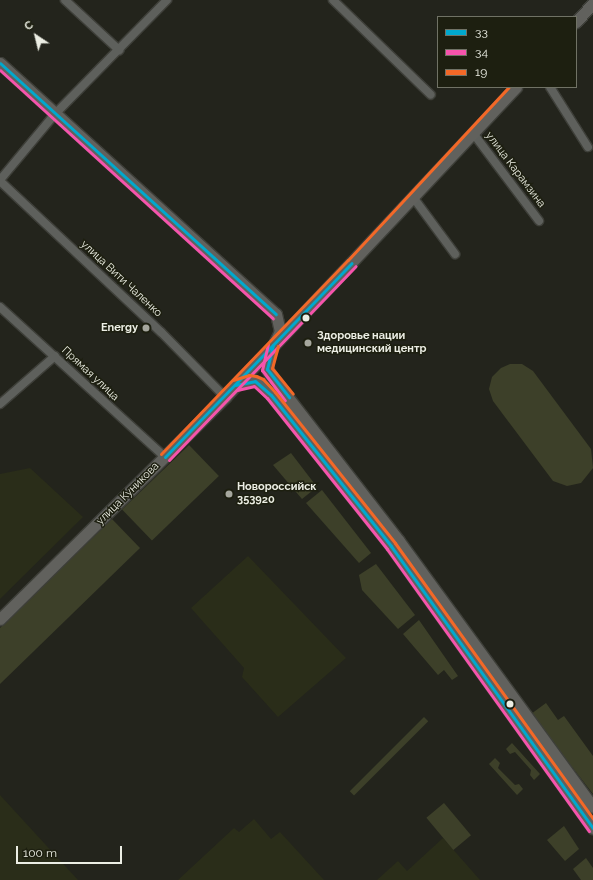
<!DOCTYPE html>
<html>
<head>
<meta charset="utf-8">
<style>
	body { margin:0 }
	#map { position:relative; width:593px; height:880px; overflow:hidden; background:#23241c; font-family:Raleway,sans-serif }
	div>[style] { position:absolute }
	.built>* { inset:0; background:#2a2d19 }
	.green>* { inset:0; background:#3d4029; transform-origin:0 0 }
	.roads { filter:drop-shadow(1px 0 #3e3f39) drop-shadow(-1px 0 #3e3f39) drop-shadow(0 1px #3e3f39) drop-shadow(0 -1px #3e3f39) }
	.street>* { height:8px; margin:-4px; padding:0 4px; transform-origin:4px; border-radius:4px; background:#5e605c }
	.secondary>* { height:11px; margin:-5.5px; padding:0 5.5px; transform-origin:5.5px; border-radius:5.5px; background:#61615d }
	.bus-1>* { height:3px; margin:-1.5px; padding:0 1.5px; transform-origin:1.5px; border-radius:1.5px; background:#00a9ce }
	.bus-2>* { height:3px; margin:-1.5px; padding:0 1.5px; transform-origin:1.5px; border-radius:1.5px; background:#f653ac }
	.bus-3>* { height:3px; margin:-1.5px; padding:0 1.5px; transform-origin:1.5px; border-radius:1.5px; background:#f36827 }
	.dots>* { width:11px; height:11px; translate:-50% -50%; box-sizing:border-box; border:2px solid #1d1f10; border-radius:50% }
	span { translate:-50% -50%; white-space:nowrap; text-align:center; line-height:1.15; -webkit-text-stroke:3px #1d1f10; paint-order:stroke }
	.street-label { font-size:11px; color:#eceee4 }
	.poi-label { font-size:11px; color:#eceee4; font-weight:700 }
	.right { translate:-100% -50%; text-align:right }
	.left { translate:0 -50%; text-align:left }
	.legend { position:absolute; left:437px; top:16px; width:140px; height:72px; box-sizing:border-box; background:#1d1f10; border:1px solid #707265; margin:0; padding:5px 7px; list-style:none; font-size:12px; color:#eceee4 }
	.legend li { display:flex; align-items:center; gap:8px; height:20px }
	.legend b { width:20px; border:1px solid #707265 }
	.north { position:absolute; left:16px; top:16px; width:40px; height:40px; -webkit-text-stroke:3px #1d1f10; paint-order:stroke; rotate:325deg; font-size:11px; font-weight:700; line-height:16px; text-align:center; color:#eceee4 }
	.north::after { content:''; display:block; margin:auto; width:14px; height:18px; background:#eceee4; clip-path:polygon(50% 0,100% 100%,50% 72%,0 100%) }
	.scale { position:absolute; left:16px; top:846px; width:106px; height:18px; box-sizing:border-box; border:2px solid #eceee4; border-top:0; padding-left:5px; font-size:12px; line-height:14px; white-space:nowrap; color:#eceee4; -webkit-text-stroke:3px #1d1f10; paint-order:stroke }
</style>
</head>
<body>
<div id="map">
	<div class="built">
		<div style="clip-path:polygon(30px 468px,83px 517px,0 599px,0 474px)"></div>
		<div style="clip-path:polygon(248px 556px,346px 658px,278px 717px,242px 677px,244px 668px,191px 608px)"></div>
		<div style="clip-path:polygon(0 795px,78px 880px,0 880px)"></div>
		<div style="clip-path:polygon(254px 819px,271px 839px,280px 832px,324px 880px,178px 880px,234px 828px,239px 832px)"></div>
		<div style="clip-path:polygon(443px 838px,480px 880px,377px 880px,398px 861px,407px 871px)"></div>
	</div>
	<div class="green">
		<div style="clip-path:polygon(510px 364px,522px 364px,533px 371px,591px 449px,593px 468px,581px 483px,567px 486px,553px 481px,493px 401px,489px 389px,492px 377px,501px 368px)"></div>
		<div style="left:189px;top:445px;width:43px;height:93px;rotate:46deg"></div>
		<div style="clip-path:polygon(291px 453px,317px 487px,302px 499px,273px 465px)"></div>
		<div style="clip-path:polygon(322px 490px,371px 553px,359px 563px,306px 503px)"></div>
		<div style="clip-path:polygon(112px 519px,140px 548px,0 684px,0 628px)"></div>
		<div style="clip-path:polygon(376px 564px,415px 615px,398px 629px,362px 590px,359px 575px)"></div>
		<div style="clip-path:polygon(419px 620px,458px 676px,452px 680px,444px 670px,438px 675px,403px 634px)"></div>
		<div style="clip-path:polygon(546px 703px,558px 720px,564px 716px,593px 756px,593px 794px,531px 714px)"></div>
		<div style="left:424px;top:717px;width:6px;height:105px;rotate:45deg"></div>
		<div style="clip-path:polygon(512px 743px,540px 774px,534px 780px,530px 775px,531px 770px,515px 752px,510px 754px,506px 749px)"></div>
		<div style="clip-path:polygon(495px 758px,500px 763px,498px 768px,515px 785px,519px 784px,523px 789px,517px 795px,489px 764px)"></div>
		<div style="left:444px;top:803px;width:42px;height:23px;rotate:50deg"></div>
		<div style="clip-path:polygon(564px 826px,579px 849px,565px 861px,547px 840px)"></div>
		<div style="clip-path:polygon(586px 858px,593px 868px,593px 880px,581px 880px,573px 869px)"></div>
	</div>
	<div class="roads">
		<div class="street">
			<div style="left:65px;top:0;width:74px;rotate:42.8deg"></div>
			<div style="left:333px;top:0;width:136px;rotate:44.1deg"></div>
			<div style="left:550px;top:87px;width:71px;rotate:57.7deg"></div>
			<div style="left:473px;top:133px;width:110px;rotate:53.1deg"></div>
			<div style="left:0;top:180px;width:86px;rotate:-50.2deg"></div>
			<div style="left:55px;top:114px;width:160px;rotate:-45.5deg"></div>
			<div style="left:0;top:181px;width:221px;rotate:43.2deg"></div>
			<div style="left:161px;top:332px;width:91px;rotate:45.4deg"></div>
			<div style="left:413px;top:197px;width:71px;rotate:53.6deg"></div>
			<div style="left:0;top:307px;width:223px;rotate:42.3deg"></div>
			<div style="left:0;top:404px;width:73px;rotate:-41.1deg"></div>
		</div>
		<div class="secondary">
			<div style="left:576px;top:22px;width:25px;rotate:-48deg"></div>
			<div style="left:0;top:63px;width:373px;rotate:42.3deg"></div>
			<div style="left:276px;top:314px;width:17px;rotate:77deg"></div>
			<div style="left:280px;top:331px;width:26px;rotate:115deg"></div>
			<div style="left:269px;top:355px;width:14px;rotate:98deg"></div>
			<div style="left:267px;top:369px;width:6px;rotate:59deg"></div>
			<div style="left:270px;top:374px;width:211px;rotate:52.3deg"></div>
			<div style="left:399px;top:541px;width:329px;rotate:53.9deg"></div>
			<div style="left:238px;top:384px;width:13px;rotate:-18deg"></div>
			<div style="left:250px;top:380px;width:5px;rotate:11deg"></div>
			<div style="left:255px;top:381px;width:5px;rotate:22deg"></div>
			<div style="left:260px;top:383px;width:16px;rotate:47deg"></div>
			<div style="left:271px;top:395px;width:193px;rotate:51.5deg"></div>
			<div style="left:391px;top:546px;width:347px;rotate:54.4deg"></div>
			<div style="left:0;top:619px;width:316px;rotate:-44.6deg"></div>
			<div style="left:225px;top:397px;width:425px;rotate:-46.8deg"></div>
		</div>
	</div>
	<div class="bus-1">
		<div style="left:0;top:63px;width:373px;rotate:42.3deg"></div>
		<div style="left:273px;top:345px;width:25px;rotate:104deg"></div>
		<div style="left:267px;top:369px;width:36px;rotate:52deg"></div>
		<div style="left:235px;top:385px;width:20px;rotate:-11deg"></div>
		<div style="left:255px;top:381px;width:21px;rotate:41deg"></div>
		<div style="left:271px;top:395px;width:193px;rotate:51.5deg"></div>
		<div style="left:391px;top:546px;width:347px;rotate:54.4deg"></div>
		<div style="left:165px;top:457px;width:269px;rotate:-46.1deg"></div>
	</div>
	<div class="bus-2">
		<div style="left:0;top:70px;width:369px;rotate:42.3deg"></div>
		<div style="left:268px;top:344px;width:27px;rotate:103deg"></div>
		<div style="left:262px;top:370px;width:38px;rotate:53deg"></div>
		<div style="left:237px;top:390px;width:17px;rotate:-13deg"></div>
		<div style="left:254px;top:386px;width:18px;rotate:43deg"></div>
		<div style="left:267px;top:398px;width:193px;rotate:51.5deg"></div>
		<div style="left:387px;top:549px;width:347px;rotate:54.4deg"></div>
		<div style="left:169px;top:460px;width:269px;rotate:-46.1deg"></div>
	</div>
	<div class="bus-3">
		<div style="left:278px;top:346px;width:23px;rotate:105deg"></div>
		<div style="left:272px;top:368px;width:33px;rotate:51deg"></div>
		<div style="left:233px;top:380px;width:17px;rotate:-17deg"></div>
		<div style="left:249px;top:375px;width:7px;rotate:8deg"></div>
		<div style="left:256px;top:376px;width:8px;rotate:23deg"></div>
		<div style="left:263px;top:379px;width:18px;rotate:47deg"></div>
		<div style="left:275px;top:392px;width:193px;rotate:51.5deg"></div>
		<div style="left:395px;top:543px;width:340px;rotate:54.3deg"></div>
		<div style="left:161px;top:454px;width:269px;rotate:-46.1deg"></div>
		<div style="left:348px;top:260px;width:236px;rotate:-47.1deg"></div>
	</div>
	<div class="dots">
		<div style="left:306px;top:318px;background:#eceee4"></div>
		<div style="left:146px;top:328px;background:#a6a79e"></div>
		<div style="left:308px;top:343px;background:#a6a79e"></div>
		<div style="left:229px;top:494px;background:#a6a79e"></div>
		<div style="left:510px;top:704px;background:#eceee4"></div>
	</div>
	<div class="street-label">
		<span style="left:515px;top:170px;rotate:53deg">улица Карамзина</span>
		<span style="left:121px;top:279px;rotate:43deg">улица Вити Чаленко</span>
		<span style="left:90px;top:374px;rotate:43deg">Прямая улица</span>
		<span style="left:128px;top:494px;rotate:-45deg">улица Куникова</span>
	</div>
	<div class="poi-label">
		<span class="right" style="left:138px;top:328px">Energy</span>
		<span class="left" style="left:317px;top:343px">Здоровье нации<br>медицинский центр</span>
		<span class="left" style="left:237px;top:494px">Новороссийск<br>353920</span>
	</div>
	<ul class="legend">
	<li><b style="height:5px;background:#00a9ce"></b>33</li>
	<li><b style="height:5px;background:#f653ac"></b>34</li>
	<li><b style="height:5px;background:#f36827"></b>19</li>
	</ul>
	<div class="north">С</div>
	<div class="scale">100 m</div>
</div>
</body>
</html>
